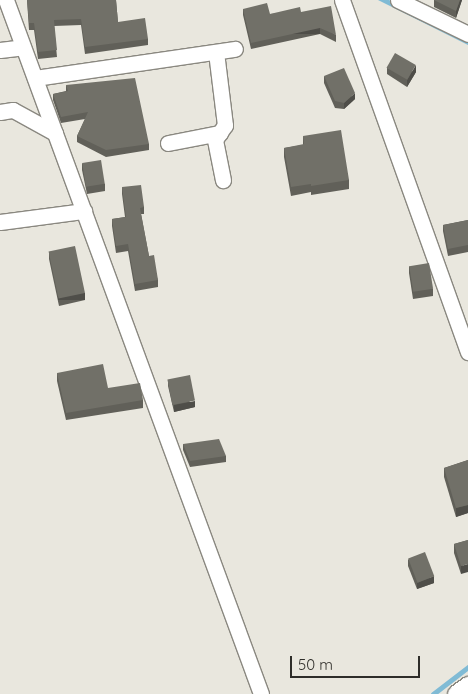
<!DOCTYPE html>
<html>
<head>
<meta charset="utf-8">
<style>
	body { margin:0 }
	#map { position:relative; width:468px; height:694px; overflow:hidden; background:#e9e7de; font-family:Quicksand,sans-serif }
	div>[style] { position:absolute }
	.water>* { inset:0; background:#80bbd5 }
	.stream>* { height:5px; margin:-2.5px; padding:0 2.5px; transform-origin:2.5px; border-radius:2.5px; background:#80bbd5 }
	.roads { filter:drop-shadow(1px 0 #8a8880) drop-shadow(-1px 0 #8a8880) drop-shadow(0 1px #8a8880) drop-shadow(0 -1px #8a8880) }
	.minor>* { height:15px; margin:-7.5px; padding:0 7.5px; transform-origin:7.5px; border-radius:7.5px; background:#fff }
	.tertiary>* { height:19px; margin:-9.5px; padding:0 9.5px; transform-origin:9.5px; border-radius:9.5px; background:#fff }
	.wall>* { inset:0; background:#616059 }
	.shaded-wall>* { inset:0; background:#4f4e49; transform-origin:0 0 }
	.building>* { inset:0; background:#717068; transform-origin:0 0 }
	span { translate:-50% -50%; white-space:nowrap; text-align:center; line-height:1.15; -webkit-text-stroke:5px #e9e7de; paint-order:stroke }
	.scale { position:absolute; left:290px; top:656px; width:130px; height:22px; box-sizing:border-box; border:2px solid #2e2d29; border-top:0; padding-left:6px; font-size:15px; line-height:18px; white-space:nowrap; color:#2e2d29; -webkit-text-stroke:4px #e9e7de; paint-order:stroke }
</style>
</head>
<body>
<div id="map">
	<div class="water">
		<div style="clip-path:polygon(378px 0,389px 0,468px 39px,468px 45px)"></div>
	</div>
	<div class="stream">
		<div style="left:433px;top:694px;width:44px;rotate:-37.6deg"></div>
	</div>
	<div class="roads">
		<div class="minor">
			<div style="left:6px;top:0;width:739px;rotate:69.82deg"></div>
			<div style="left:342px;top:0;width:374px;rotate:70.3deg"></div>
			<div style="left:398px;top:0;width:78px;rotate:25.9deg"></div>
			<div style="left:0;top:50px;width:23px;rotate:-7deg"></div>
			<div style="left:216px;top:52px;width:74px;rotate:83deg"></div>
			<div style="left:225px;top:125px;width:18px;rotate:124deg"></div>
			<div style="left:215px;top:140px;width:41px;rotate:78.7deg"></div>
			<div style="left:35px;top:78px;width:202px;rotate:-8.3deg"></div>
			<div style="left:0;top:112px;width:13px;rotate:-9deg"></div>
			<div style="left:13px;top:110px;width:48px;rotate:28.7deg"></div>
			<div style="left:168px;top:143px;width:53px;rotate:-10.9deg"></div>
			<div style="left:0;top:222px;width:85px;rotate:-7.5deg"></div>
		</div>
		<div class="tertiary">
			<div style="left:457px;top:694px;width:14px;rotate:-36deg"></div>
		</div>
	</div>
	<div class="wall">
		<div style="clip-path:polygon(27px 0,116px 0,118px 22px,148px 39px,148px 45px,85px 54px,81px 25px,54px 26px,57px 57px,38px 59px,34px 30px,29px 30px)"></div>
		<div style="clip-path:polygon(434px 0,462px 0,456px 18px,434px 7px)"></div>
		<div style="clip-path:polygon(243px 9px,270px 14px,301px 12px,336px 35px,336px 42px,320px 34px,251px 49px,243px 15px)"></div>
		<div style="clip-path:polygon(387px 68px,416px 72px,407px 87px,387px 74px)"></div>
		<div style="clip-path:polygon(324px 76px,355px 99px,344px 109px,335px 108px,324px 83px)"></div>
		<div style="clip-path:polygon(66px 85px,149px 144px,149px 150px,106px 157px,77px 142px,77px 136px,85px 119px,61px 123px,53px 100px,53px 94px,66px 91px)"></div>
		<div style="clip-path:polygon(303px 136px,349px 180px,349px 189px,311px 195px,311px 192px,291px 196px,284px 157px,284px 148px,303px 145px)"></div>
		<div style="clip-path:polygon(82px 163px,105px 184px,105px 191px,87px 194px,82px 170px)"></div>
		<div style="clip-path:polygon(122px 187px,144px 207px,144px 214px,141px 214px,149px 256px,158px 280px,158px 287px,135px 291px,128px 251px,116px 253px,112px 226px,112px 219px,125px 217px,122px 194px)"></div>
		<div style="clip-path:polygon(468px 220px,468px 252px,448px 256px,443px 231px,443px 225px)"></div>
		<div style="clip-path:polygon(49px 252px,85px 300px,59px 306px,49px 259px)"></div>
		<div style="clip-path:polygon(409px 266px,433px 289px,433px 296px,413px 299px,409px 273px)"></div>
		<div style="clip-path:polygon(57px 373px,143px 400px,143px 408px,66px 420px,57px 381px)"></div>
		<div style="clip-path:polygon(168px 380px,195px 407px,174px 412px,168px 386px)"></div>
		<div style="clip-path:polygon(183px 444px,226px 456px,226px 462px,190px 467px,183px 450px)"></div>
		<div style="clip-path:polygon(468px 460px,468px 513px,456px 517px,444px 477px,444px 468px)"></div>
		<div style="clip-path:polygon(468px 540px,461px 574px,454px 553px,454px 544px)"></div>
		<div style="clip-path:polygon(408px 559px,434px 583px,417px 589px,408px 566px)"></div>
	</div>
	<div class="shaded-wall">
		<div style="clip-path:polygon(460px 0,462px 0,456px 18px,456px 11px)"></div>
		<div style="left:320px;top:28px;width:6px;height:71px;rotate:90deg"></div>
		<div style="clip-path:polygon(416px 65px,416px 72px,407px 87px,407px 80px)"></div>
		<div style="clip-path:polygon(355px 93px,355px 99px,344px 109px,344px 103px)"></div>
		<div style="left:85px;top:293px;width:7px;height:27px;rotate:90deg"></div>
		<div style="clip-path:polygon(195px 401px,195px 407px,174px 412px,174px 405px)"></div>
		<div style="clip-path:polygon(468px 505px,468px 513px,456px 517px,456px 508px)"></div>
		<div style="clip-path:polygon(468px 564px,468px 572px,461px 574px,461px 566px)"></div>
		<div style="clip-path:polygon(434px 576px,434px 583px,417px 589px,417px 583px)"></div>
	</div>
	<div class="building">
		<div style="clip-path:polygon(27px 0,116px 0,118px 22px,145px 18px,148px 39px,85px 47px,81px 19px,54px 20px,57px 50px,38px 52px,34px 23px,29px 23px)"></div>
		<div style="clip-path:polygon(434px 0,460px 0,456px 11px)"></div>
		<div style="clip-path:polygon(267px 3px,270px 14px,300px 7px,301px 12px,331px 6px,336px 35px,320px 28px,251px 43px,243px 9px)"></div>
		<div style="left:395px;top:53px;width:24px;height:17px;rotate:30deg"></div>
		<div style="clip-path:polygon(344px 68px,355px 93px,344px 103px,335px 101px,324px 76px)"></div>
		<div style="clip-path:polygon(135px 78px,149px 144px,106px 150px,77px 136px,88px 112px,61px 117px,53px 94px,68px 91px,66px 85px)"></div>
		<div style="clip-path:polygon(341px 130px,349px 180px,311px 186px,311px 184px,291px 187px,284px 148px,304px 144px,303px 136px)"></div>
		<div style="left:101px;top:160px;width:24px;height:19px;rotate:81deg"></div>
		<div style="clip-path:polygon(141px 185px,144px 207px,140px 208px,149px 256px,154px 255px,158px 280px,135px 284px,128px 244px,116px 246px,112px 219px,126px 217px,122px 187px)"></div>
		<div style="clip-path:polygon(468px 220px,468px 245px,448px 249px,443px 225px)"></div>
		<div style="left:75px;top:246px;width:48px;height:27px;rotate:78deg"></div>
		<div style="left:429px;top:263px;width:26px;height:20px;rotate:81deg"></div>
		<div style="clip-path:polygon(103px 364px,108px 388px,140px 383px,143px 400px,66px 413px,57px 373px)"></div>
		<div style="left:190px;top:375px;width:26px;height:23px;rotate:79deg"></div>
		<div style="clip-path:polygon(219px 439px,226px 456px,190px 461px,183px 444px)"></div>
		<div style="clip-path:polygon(468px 460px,468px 505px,456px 508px,444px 468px)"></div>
		<div style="clip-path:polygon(468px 540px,468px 564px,461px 566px,454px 544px)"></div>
		<div style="left:425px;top:552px;width:26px;height:18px;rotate:69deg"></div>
	</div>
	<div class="scale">50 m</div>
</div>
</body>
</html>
